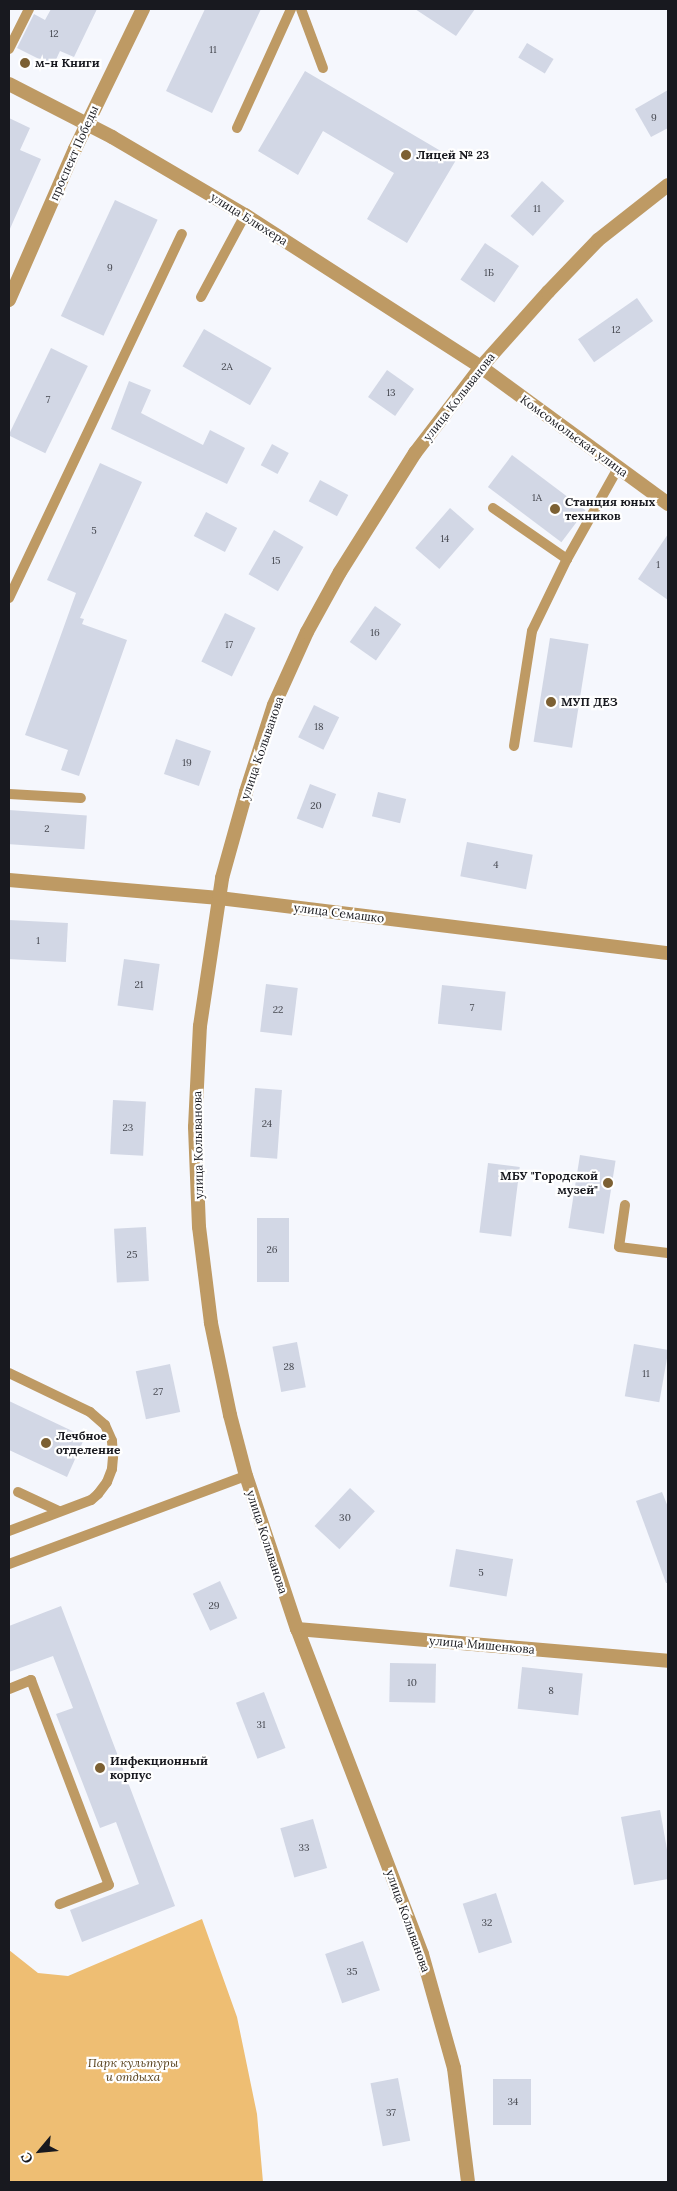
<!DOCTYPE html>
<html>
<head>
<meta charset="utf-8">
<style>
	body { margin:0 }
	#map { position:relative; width:677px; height:2191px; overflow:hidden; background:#f5f7fd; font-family:Lora,serif }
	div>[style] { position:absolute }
	.green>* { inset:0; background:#eebe73 }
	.building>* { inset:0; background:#d2d7e5; transform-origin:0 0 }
	.service>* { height:10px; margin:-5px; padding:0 5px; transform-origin:5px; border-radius:5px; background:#be9a64 }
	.minor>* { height:14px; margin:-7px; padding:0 7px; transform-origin:7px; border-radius:7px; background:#be9a64 }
	.dots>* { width:14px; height:14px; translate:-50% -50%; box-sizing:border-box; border:2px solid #fff; border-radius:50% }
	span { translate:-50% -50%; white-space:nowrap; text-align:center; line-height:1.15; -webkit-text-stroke:4.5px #fff; paint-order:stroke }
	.number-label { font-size:10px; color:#464850 }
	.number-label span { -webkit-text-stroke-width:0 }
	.poi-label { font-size:12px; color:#18191f; font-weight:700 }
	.left { translate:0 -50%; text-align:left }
	.right { translate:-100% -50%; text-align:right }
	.street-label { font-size:12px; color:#18191f }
	.park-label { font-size:12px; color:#543d17; font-style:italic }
	.frame { position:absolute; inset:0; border:10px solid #18191f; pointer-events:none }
	.north { position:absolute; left:15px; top:2126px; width:50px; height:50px; -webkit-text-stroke:4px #fff; paint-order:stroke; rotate:242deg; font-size:14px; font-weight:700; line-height:20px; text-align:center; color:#18191f }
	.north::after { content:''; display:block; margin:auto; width:18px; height:22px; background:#18191f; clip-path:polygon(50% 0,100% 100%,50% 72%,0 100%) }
</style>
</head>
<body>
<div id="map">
	<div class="green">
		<div style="clip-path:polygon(202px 1919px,237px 2017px,257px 2114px,263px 2182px,9px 2182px,9px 1950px,38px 1973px,68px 1976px)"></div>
	</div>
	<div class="building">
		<div style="clip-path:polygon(51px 9px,97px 9px,74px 57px,60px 51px,53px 66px,17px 48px,34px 14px,45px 20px)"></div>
		<div style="clip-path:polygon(205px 9px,261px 9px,212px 113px,166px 91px)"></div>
		<div style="clip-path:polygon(415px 9px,475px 9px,456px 36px)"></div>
		<div style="left:527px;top:43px;width:31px;height:17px;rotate:31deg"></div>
		<div style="clip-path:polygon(305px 71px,456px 160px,407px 243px,367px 219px,394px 173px,323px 131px,298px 175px,258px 151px)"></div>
		<div style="clip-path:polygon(668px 90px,668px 128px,651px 137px,635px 109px)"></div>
		<div style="clip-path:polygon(9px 118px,30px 128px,20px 150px,41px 159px,9px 231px)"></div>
		<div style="left:542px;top:181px;width:30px;height:47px;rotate:42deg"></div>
		<div style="left:115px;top:200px;width:47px;height:128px;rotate:25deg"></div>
		<div style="left:485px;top:243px;width:41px;height:44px;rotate:34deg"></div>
		<div style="left:637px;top:298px;width:28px;height:72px;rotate:55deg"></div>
		<div style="left:204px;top:329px;width:78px;height:43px;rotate:30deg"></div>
		<div style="left:51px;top:348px;width:41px;height:97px;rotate:26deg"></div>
		<div style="left:387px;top:370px;width:33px;height:33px;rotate:35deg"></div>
		<div style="clip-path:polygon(129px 381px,151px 390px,141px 413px,203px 445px,210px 430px,245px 448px,227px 484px,111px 429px)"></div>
		<div style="left:272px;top:444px;width:19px;height:24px;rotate:28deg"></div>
		<div style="left:512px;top:455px;width:92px;height:40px;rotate:37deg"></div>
		<div style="clip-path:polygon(100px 463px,142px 482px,80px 618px,84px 619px,82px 624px,127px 640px,79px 776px,61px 770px,68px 750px,25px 735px,76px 593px,47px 580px)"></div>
		<div style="left:320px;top:480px;width:32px;height:24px;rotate:28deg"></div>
		<div style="left:450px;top:508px;width:32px;height:53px;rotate:41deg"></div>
		<div style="left:206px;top:512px;width:35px;height:27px;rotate:27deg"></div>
		<div style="left:274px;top:530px;width:34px;height:51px;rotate:30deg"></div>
		<div style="clip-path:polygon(668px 534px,668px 600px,638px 579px)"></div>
		<div style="left:375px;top:606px;width:32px;height:44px;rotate:35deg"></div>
		<div style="left:225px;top:613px;width:34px;height:54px;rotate:26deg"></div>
		<div style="left:550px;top:638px;width:39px;height:105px;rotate:9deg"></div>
		<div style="left:314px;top:705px;width:28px;height:36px;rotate:26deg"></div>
		<div style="left:176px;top:739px;width:37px;height:37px;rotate:19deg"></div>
		<div style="left:310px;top:784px;width:28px;height:37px;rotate:21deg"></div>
		<div style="left:378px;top:792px;width:29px;height:25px;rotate:14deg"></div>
		<div style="left:9px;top:810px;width:78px;height:34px;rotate:4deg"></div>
		<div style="left:467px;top:842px;width:67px;height:35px;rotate:11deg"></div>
		<div style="left:9px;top:920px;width:59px;height:39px;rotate:3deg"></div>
		<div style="left:124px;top:959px;width:36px;height:47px;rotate:8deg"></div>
		<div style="left:266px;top:984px;width:32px;height:48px;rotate:7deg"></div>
		<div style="left:442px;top:985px;width:64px;height:39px;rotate:6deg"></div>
		<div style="left:255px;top:1088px;width:27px;height:69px;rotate:4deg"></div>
		<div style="left:113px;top:1100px;width:33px;height:54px;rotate:3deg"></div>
		<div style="left:580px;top:1155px;width:36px;height:74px;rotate:9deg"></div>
		<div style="left:488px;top:1163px;width:32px;height:70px;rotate:7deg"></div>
		<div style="left:257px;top:1218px;width:32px;height:64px"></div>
		<div style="left:146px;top:1227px;width:54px;height:32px;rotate:87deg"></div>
		<div style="left:297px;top:1342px;width:46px;height:25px;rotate:79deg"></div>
		<div style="left:634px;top:1344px;width:35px;height:53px;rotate:10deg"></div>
		<div style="left:170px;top:1364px;width:49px;height:35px;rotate:78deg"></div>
		<div style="clip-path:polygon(9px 1401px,85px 1437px,67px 1477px,9px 1450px)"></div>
		<div style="left:350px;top:1488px;width:34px;height:52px;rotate:43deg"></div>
		<div style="clip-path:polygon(662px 1492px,668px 1507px,668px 1583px,666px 1583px,636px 1501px)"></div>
		<div style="left:456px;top:1549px;width:58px;height:38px;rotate:10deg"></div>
		<div style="left:220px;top:1581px;width:41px;height:30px;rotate:65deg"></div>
		<div style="clip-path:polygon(61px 1606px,175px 1906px,82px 1942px,70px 1910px,139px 1884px,116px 1822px,100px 1828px,56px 1714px,73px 1708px,53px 1656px,9px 1672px,9px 1626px)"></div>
		<div style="left:390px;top:1663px;width:46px;height:39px;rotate:1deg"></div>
		<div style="left:522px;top:1667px;width:61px;height:42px;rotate:6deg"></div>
		<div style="left:264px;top:1692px;width:60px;height:30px;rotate:69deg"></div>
		<div style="clip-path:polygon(660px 1810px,668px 1855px,668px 1879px,634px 1885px,621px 1817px)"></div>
		<div style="left:313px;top:1819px;width:51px;height:34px;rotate:74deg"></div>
		<div style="left:496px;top:1893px;width:52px;height:35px;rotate:72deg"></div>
		<div style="left:363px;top:1941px;width:52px;height:40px;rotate:71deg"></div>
		<div style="left:398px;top:2078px;width:64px;height:28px;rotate:79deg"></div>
		<div style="left:493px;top:2079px;width:38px;height:46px"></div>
	</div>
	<div class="service">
		<div style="left:301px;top:9px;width:63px;rotate:69.6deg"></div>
		<div style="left:9px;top:49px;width:45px;rotate:-63.4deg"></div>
		<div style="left:237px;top:128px;width:131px;rotate:-65.6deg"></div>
		<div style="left:201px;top:297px;width:93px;rotate:-61.8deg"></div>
		<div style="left:493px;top:508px;width:90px;rotate:34.6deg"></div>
		<div style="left:9px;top:598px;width:403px;rotate:-64.6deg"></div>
		<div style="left:514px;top:746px;width:116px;rotate:-81.1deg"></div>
		<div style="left:532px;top:631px;width:80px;rotate:-64.1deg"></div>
		<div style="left:567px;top:559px;width:104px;rotate:-60.7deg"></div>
		<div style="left:9px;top:794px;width:72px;rotate:3.2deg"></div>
		<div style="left:625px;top:1205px;width:42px;rotate:98.1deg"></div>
		<div style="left:619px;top:1247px;width:49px;rotate:7deg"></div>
		<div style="left:9px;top:1373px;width:90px;rotate:25.7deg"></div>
		<div style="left:90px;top:1412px;width:20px;rotate:41deg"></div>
		<div style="left:105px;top:1425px;width:17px;rotate:66deg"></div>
		<div style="left:112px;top:1441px;width:16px;rotate:86deg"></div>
		<div style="left:113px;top:1457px;width:12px;rotate:95deg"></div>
		<div style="left:112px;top:1469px;width:14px;rotate:111deg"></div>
		<div style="left:107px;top:1482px;width:15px;rotate:127deg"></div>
		<div style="left:98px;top:1494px;width:9px;rotate:139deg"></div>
		<div style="left:91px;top:1500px;width:88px;rotate:159.3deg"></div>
		<div style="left:18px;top:1492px;width:45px;rotate:24.9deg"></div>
		<div style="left:9px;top:1564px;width:253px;rotate:-20.4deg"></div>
		<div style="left:9px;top:1689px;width:24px;rotate:-22deg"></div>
		<div style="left:31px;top:1680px;width:219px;rotate:69.2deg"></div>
		<div style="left:109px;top:1885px;width:53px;rotate:158.8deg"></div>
	</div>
	<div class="minor">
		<div style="left:9px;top:84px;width:116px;rotate:27.2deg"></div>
		<div style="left:112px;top:137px;width:154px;rotate:30.4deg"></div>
		<div style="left:245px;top:215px;width:281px;rotate:32.8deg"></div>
		<div style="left:481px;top:367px;width:232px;rotate:36.2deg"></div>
		<div style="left:9px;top:300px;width:165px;rotate:-66.4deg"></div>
		<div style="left:75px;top:149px;width:156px;rotate:-64.1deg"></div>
		<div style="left:9px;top:880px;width:211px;rotate:4.9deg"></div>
		<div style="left:219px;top:898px;width:452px;rotate:7deg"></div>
		<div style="left:297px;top:1629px;width:372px;rotate:4.9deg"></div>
		<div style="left:468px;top:2182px;width:115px;rotate:-97deg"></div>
		<div style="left:454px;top:2068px;width:118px;rotate:-105.7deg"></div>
		<div style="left:422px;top:1954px;width:348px;rotate:-111deg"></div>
		<div style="left:297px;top:1629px;width:161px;rotate:-108.4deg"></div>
		<div style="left:246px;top:1476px;width:63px;rotate:-104.7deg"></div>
		<div style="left:230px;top:1415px;width:94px;rotate:-101.7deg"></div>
		<div style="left:211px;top:1323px;width:97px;rotate:-97.1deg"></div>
		<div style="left:199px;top:1227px;width:100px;rotate:-92.3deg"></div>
		<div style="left:195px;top:1127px;width:101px;rotate:-87.2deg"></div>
		<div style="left:200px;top:1026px;width:150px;rotate:-81.5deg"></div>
		<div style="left:222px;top:878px;width:89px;rotate:-74.4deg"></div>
		<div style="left:246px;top:792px;width:91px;rotate:-72.2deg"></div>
		<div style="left:274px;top:705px;width:80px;rotate:-65.7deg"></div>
		<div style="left:307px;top:632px;width:68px;rotate:-61.2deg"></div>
		<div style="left:340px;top:572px;width:141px;rotate:-57.8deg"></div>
		<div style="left:415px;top:453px;width:108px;rotate:-52.5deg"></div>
		<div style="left:481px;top:367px;width:101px;rotate:-48.2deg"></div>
		<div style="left:548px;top:292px;width:72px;rotate:-46.1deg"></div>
		<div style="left:598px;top:240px;width:89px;rotate:-38.2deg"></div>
	</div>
	<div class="dots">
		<div style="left:25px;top:63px;background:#7c6033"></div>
		<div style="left:406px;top:155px;background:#7c6033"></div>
		<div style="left:555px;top:509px;background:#7c6033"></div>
		<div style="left:551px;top:702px;background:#7c6033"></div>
		<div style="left:608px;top:1183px;background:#7c6033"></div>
		<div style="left:46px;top:1443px;background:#7c6033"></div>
		<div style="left:100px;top:1768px;background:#7c6033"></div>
	</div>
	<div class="number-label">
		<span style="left:54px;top:34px">12</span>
		<span style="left:213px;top:50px">11</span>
		<span style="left:654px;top:118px">9</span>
		<span style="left:537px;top:209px">11</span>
		<span style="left:110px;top:268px">9</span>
		<span style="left:489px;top:273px">1Б</span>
		<span style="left:616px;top:330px">12</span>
		<span style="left:227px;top:367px">2А</span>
		<span style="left:391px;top:393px">13</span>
		<span style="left:48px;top:400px">7</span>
		<span style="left:537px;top:498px">1А</span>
		<span style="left:94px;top:531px">5</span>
		<span style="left:445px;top:539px">14</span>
		<span style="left:276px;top:561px">15</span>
		<span style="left:658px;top:565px">1</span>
		<span style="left:375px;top:633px">16</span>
		<span style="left:229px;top:645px">17</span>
		<span style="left:319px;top:727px">18</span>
		<span style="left:187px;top:763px">19</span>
		<span style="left:316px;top:806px">20</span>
		<span style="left:47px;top:829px">2</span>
		<span style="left:496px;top:865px">4</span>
		<span style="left:38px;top:941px">1</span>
		<span style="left:139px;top:985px">21</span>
		<span style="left:472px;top:1008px">7</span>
		<span style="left:278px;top:1010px">22</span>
		<span style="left:267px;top:1124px">24</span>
		<span style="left:128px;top:1128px">23</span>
		<span style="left:272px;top:1250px">26</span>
		<span style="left:132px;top:1255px">25</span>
		<span style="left:289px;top:1367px">28</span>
		<span style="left:646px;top:1374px">11</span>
		<span style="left:158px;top:1392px">27</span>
		<span style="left:345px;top:1518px">30</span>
		<span style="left:481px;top:1573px">5</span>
		<span style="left:214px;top:1606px">29</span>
		<span style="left:412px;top:1683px">10</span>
		<span style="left:551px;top:1691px">8</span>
		<span style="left:261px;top:1725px">31</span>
		<span style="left:304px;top:1848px">33</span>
		<span style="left:487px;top:1923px">32</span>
		<span style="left:352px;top:1972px">35</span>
		<span style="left:513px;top:2102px">34</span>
		<span style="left:391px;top:2113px">37</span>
	</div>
	<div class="poi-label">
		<span class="left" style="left:35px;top:63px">м-н Книги</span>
		<span class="left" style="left:416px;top:155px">Лицей № 23</span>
		<span class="left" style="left:565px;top:509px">Станция юных<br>техников</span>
		<span class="left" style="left:561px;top:702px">МУП ДЕЗ</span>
		<span class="right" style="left:598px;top:1183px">МБУ "Городской<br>музей"</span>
		<span class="left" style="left:56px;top:1443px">Лечбное<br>отделение</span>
		<span class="left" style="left:110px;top:1768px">Инфекционный<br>корпус</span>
	</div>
	<div class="street-label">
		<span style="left:74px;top:153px;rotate:-66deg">проспект Победы</span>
		<span style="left:249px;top:219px;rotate:32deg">улица Блюхера</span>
		<span style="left:459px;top:397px;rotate:-52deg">улица Колыванова</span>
		<span style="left:574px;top:436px;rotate:36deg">Комсомольская улица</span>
		<span style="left:262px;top:748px;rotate:-71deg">улица Колыванова</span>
		<span style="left:339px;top:913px;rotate:7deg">улица Семашко</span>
		<span style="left:198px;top:1145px;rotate:-91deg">улица Колыванова</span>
		<span style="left:267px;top:1542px;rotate:72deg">улица Колыванова</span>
		<span style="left:482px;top:1645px;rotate:5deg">улица Мишенкова</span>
		<span style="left:408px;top:1921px;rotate:70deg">улица Колыванова</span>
	</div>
	<div class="park-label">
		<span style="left:133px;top:2070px">Парк культуры<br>и отдыха</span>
	</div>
	<div class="frame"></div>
	<div class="north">С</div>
</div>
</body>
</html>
